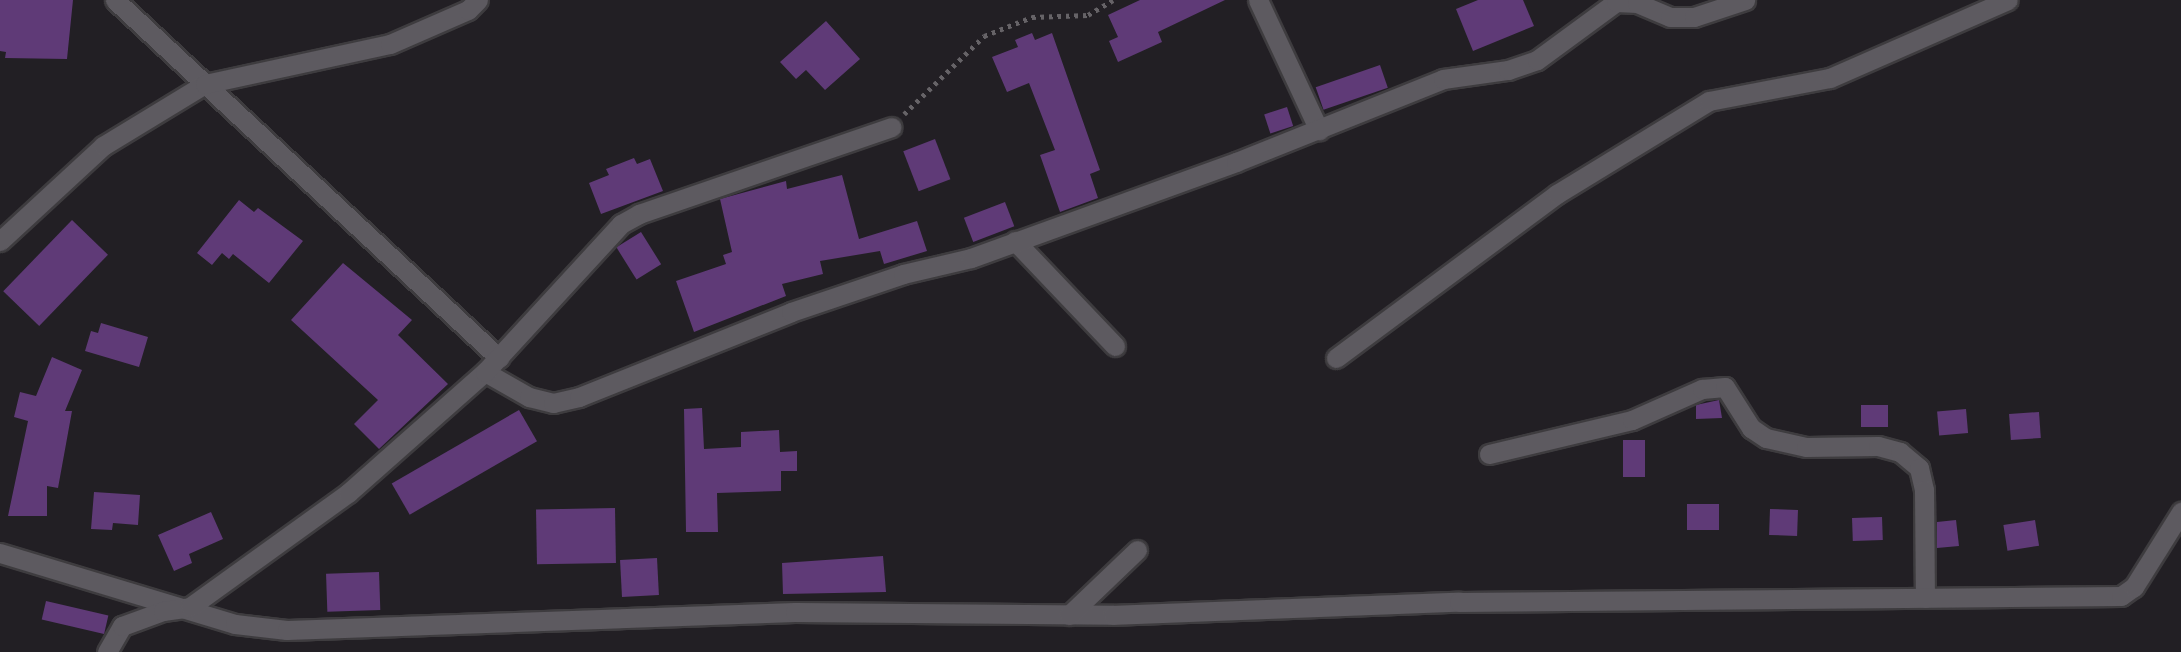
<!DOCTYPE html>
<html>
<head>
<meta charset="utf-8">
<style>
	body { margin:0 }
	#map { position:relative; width:2181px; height:652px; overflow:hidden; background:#221f24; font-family:Inter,sans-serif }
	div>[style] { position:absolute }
	.building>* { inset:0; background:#5f3a77; transform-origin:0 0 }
	.path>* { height:4.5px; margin-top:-2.25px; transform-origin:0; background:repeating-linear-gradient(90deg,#666367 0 3.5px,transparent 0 8.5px) }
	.roads { filter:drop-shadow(2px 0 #3e3c3f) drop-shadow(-2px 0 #3e3c3f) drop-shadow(0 2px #3e3c3f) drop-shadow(0 -2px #3e3c3f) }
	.minor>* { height:19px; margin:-9.5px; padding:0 9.5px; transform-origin:9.5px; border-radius:9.5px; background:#5d5a60 }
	span { translate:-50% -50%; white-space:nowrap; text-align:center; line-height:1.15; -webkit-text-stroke:5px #0b090c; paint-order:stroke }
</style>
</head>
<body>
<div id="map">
	<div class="building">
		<div style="clip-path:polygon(0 0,73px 0,67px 59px,5px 58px,6px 52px,0 51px)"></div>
		<div style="clip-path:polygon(1140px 0,1225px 0,1158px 32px,1162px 42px,1118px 62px,1109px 41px,1118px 37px,1108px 15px)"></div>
		<div style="clip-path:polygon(1478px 0,1523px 0,1534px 26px,1473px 51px,1456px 9px)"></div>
		<div style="clip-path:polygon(826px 21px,860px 59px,825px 90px,806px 70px,796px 79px,780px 62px)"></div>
		<div style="clip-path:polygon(1032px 33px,1035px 40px,1052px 33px,1100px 170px,1090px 174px,1098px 198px,1060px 212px,1040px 155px,1055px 150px,1029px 83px,1007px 92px,992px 57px,1018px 47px,1015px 40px)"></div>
		<div style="left:1380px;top:65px;width:24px;height:68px;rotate:71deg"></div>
		<div style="left:1287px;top:107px;width:20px;height:24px;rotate:72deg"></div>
		<div style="left:935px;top:139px;width:43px;height:34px;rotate:69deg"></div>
		<div style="clip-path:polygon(634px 158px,637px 164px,650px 159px,663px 191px,601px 214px,589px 183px,609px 175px,606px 169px)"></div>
		<div style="clip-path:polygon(842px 175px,859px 239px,917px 221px,927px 251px,884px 264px,880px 251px,820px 261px,823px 274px,782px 284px,786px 296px,694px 332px,676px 281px,726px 264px,723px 255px,732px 252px,720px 199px,786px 181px,787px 189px)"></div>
		<div style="clip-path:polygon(239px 200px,254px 212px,258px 208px,303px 241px,269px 283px,233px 254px,229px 259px,222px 253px,212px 265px,197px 253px)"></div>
		<div style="left:1005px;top:202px;width:26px;height:44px;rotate:69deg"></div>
		<div style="left:72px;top:220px;width:50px;height:99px;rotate:44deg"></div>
		<div style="left:641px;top:232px;width:38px;height:29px;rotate:58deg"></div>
		<div style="clip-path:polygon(343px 263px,412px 320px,398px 335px,448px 384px,379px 449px,354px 424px,378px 400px,291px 320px)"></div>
		<div style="clip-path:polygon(101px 323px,148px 337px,139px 367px,85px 351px,91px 331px,98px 333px)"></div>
		<div style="clip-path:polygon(52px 357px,82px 370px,65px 411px,72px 411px,58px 488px,47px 486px,47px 516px,8px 516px,28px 421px,14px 417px,20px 392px,36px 396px)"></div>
		<div style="clip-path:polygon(1719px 400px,1722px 418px,1696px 419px,1696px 405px)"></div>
		<div style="left:1888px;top:405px;width:22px;height:27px;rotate:90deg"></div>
		<div style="clip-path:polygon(702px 408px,704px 449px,741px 447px,741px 432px,779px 430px,780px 452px,797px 451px,797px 471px,781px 471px,781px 491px,717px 493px,718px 532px,686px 532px,684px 409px)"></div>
		<div style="left:1966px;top:409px;width:24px;height:29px;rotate:85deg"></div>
		<div style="left:519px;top:410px;width:36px;height:147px;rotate:60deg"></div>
		<div style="left:2039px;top:412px;width:26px;height:30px;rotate:86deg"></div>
		<div style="left:1623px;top:440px;width:22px;height:37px"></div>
		<div style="clip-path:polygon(94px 492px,140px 495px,138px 525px,113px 523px,112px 530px,91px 529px)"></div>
		<div style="left:1687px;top:504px;width:32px;height:26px"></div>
		<div style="left:615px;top:508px;width:55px;height:79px;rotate:89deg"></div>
		<div style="left:1770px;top:509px;width:28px;height:26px;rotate:2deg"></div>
		<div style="clip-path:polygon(211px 512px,223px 539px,189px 554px,192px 563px,174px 571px,158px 535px)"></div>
		<div style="left:1882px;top:517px;width:23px;height:30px;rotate:88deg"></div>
		<div style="clip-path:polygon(1956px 520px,1959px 546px,1937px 548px,1937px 522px)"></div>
		<div style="left:2035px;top:520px;width:26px;height:32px;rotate:81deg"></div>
		<div style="clip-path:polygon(883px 556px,886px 592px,783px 594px,782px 563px)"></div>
		<div style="left:657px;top:558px;width:37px;height:37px;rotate:87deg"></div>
		<div style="left:379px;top:572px;width:38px;height:53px;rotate:88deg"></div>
		<div style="left:46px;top:601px;width:64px;height:19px;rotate:13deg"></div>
	</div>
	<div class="path">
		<div style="left:904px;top:114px;width:112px;rotate:-44.3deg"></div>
		<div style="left:984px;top:36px;width:52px;rotate:-21.6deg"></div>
		<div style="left:1032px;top:17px;width:56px;rotate:-2deg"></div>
		<div style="left:1088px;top:15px;width:29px;rotate:-31deg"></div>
	</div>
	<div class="roads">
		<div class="minor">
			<div style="left:115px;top:0;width:525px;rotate:42.99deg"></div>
			<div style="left:1258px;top:0;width:144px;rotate:64.9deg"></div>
			<div style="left:0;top:241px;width:140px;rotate:-42.7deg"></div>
			<div style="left:103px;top:146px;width:119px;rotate:-31.3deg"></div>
			<div style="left:205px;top:84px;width:189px;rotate:-12.2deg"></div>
			<div style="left:390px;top:44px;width:85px;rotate:-23.6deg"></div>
			<div style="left:468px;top:10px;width:14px;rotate:-45deg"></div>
			<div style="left:1015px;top:241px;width:145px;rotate:46.4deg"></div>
			<div style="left:1336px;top:358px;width:275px;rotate:-36.6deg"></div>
			<div style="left:1557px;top:194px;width:178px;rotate:-31.5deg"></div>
			<div style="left:1709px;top:101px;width:123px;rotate:-10.8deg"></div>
			<div style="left:1830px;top:78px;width:194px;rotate:-23.7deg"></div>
			<div style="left:485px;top:372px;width:51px;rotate:29.6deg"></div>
			<div style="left:529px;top:397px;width:25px;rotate:14deg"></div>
			<div style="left:553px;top:403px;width:27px;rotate:-13deg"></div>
			<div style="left:579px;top:397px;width:228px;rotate:-21.8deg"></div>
			<div style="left:791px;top:312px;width:118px;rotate:-18.7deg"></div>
			<div style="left:903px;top:274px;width:70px;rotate:-13.2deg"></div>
			<div style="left:971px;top:258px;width:282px;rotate:-19.9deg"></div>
			<div style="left:1236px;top:162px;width:223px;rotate:-21.8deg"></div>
			<div style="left:1443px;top:79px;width:66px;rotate:-7.9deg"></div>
			<div style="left:1508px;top:70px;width:31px;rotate:-19deg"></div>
			<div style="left:1537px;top:60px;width:98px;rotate:-36.3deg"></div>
			<div style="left:1616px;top:2px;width:21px;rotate:3deg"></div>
			<div style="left:1637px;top:3px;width:36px;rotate:23deg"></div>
			<div style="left:1670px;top:17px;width:24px"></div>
			<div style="left:1694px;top:17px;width:54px;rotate:-18.4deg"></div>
			<div style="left:1489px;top:454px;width:147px;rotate:-13.4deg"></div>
			<div style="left:1632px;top:420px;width:77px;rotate:-23.9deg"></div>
			<div style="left:1702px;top:389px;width:23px;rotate:-5deg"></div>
			<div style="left:1725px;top:387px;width:49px;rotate:57.6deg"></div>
			<div style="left:1751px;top:428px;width:18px;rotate:34deg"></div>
			<div style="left:1766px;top:438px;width:41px;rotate:12.7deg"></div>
			<div style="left:1806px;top:447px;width:72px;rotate:-0.8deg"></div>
			<div style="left:1878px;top:446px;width:23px;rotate:15deg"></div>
			<div style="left:1900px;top:452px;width:25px;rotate:40deg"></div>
			<div style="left:1919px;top:468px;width:23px;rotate:77deg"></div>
			<div style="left:1924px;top:490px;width:108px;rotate:89.5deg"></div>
			<div style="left:0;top:553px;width:245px;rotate:16.8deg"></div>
			<div style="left:235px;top:624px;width:52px;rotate:6.6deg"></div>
			<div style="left:287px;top:630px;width:508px;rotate:-2.03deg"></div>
			<div style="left:795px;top:612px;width:318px;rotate:0.5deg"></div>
			<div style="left:1113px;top:615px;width:346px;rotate:-2.2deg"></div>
			<div style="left:1459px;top:602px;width:662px;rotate:-0.52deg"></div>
			<div style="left:2121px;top:596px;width:16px;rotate:-35deg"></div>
			<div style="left:2134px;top:587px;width:89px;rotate:-57.9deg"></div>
			<div style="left:1069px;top:615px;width:94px;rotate:-43.7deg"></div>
			<div style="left:107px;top:652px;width:30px;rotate:-60deg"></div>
			<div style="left:122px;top:626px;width:44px;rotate:-20.1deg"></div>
			<div style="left:163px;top:611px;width:27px;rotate:-8deg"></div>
			<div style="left:190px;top:607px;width:195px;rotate:-35.8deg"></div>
			<div style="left:348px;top:493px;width:183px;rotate:-41.5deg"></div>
			<div style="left:485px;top:372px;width:201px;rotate:-47.4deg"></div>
			<div style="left:621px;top:224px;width:21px;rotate:-29deg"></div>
			<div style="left:639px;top:214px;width:267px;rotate:-19deg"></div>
		</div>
	</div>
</div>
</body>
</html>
